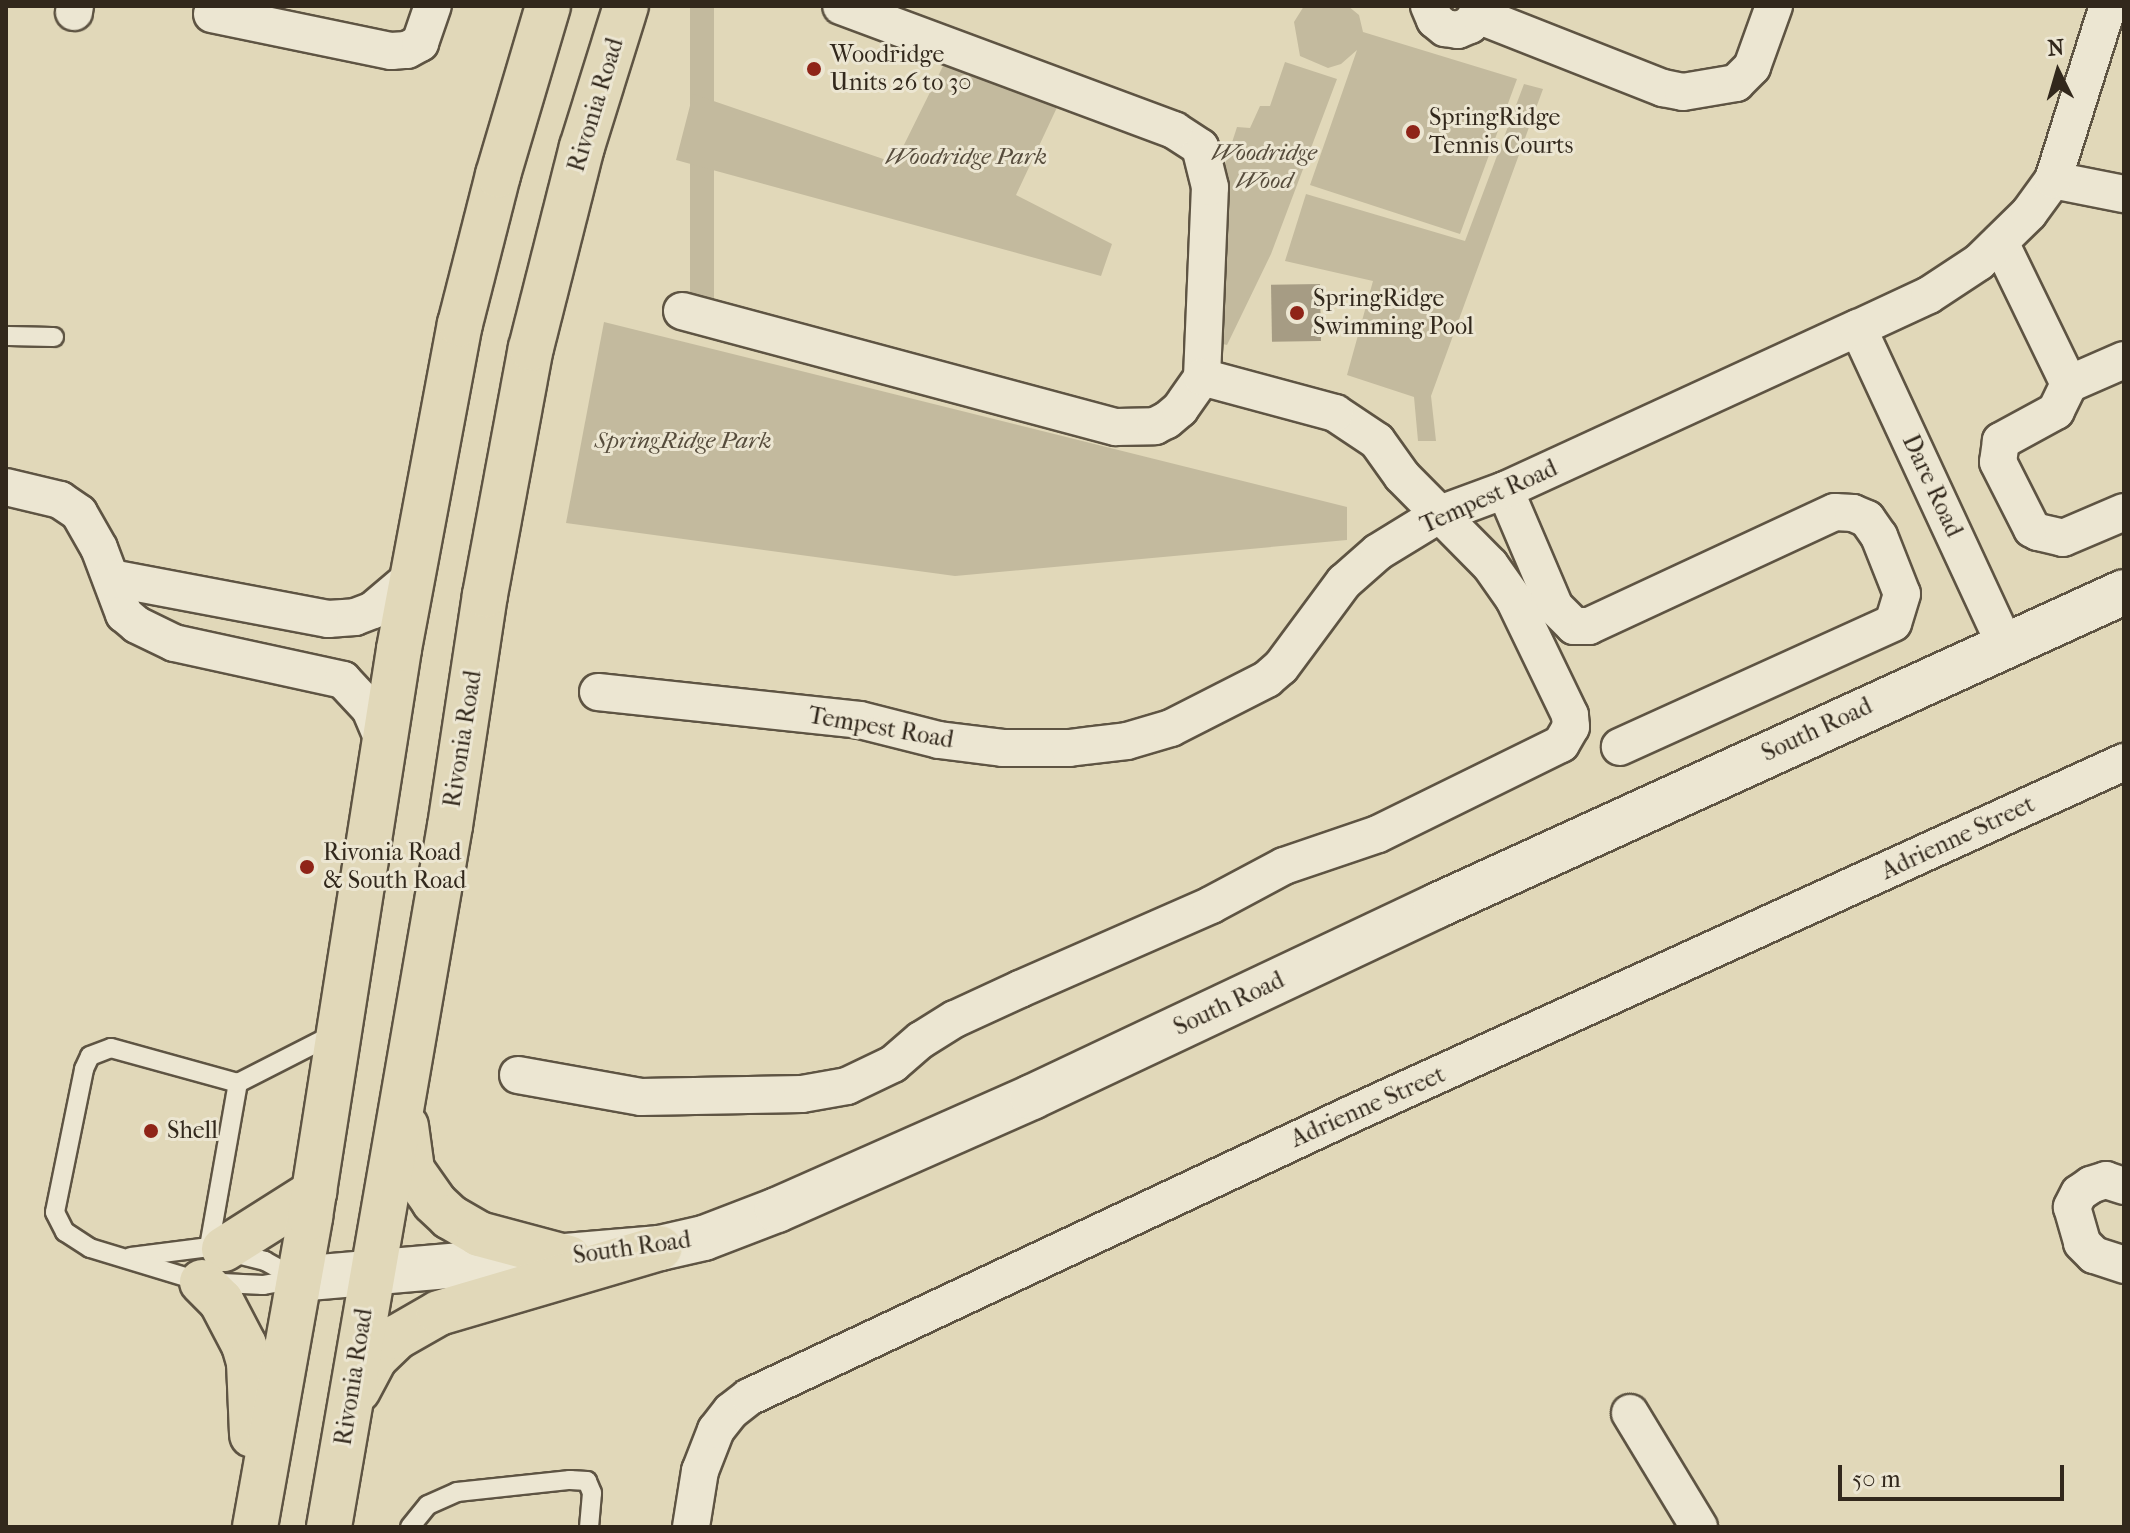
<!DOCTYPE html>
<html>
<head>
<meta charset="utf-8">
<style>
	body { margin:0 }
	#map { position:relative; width:2130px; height:1533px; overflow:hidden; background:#e1d8b9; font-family:"IM FELL French Canon",serif }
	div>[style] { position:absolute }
	.green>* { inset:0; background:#c3ba9e; transform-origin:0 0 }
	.water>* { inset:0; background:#a69c84; transform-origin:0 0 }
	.roads { filter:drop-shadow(2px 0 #5e5443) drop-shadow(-2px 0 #5e5443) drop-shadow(0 2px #5e5443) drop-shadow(0 -2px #5e5443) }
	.lane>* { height:18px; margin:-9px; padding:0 9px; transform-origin:9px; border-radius:9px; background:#ece6d2 }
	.street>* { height:36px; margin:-18px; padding:0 18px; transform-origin:18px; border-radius:18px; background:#ece6d2 }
	.secondary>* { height:44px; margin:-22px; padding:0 22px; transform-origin:22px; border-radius:22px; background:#ece6d2 }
	.primary>* { height:44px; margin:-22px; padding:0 22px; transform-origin:22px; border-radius:22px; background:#e1d8b9 }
	.dots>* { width:22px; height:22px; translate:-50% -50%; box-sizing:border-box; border:4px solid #ece6d2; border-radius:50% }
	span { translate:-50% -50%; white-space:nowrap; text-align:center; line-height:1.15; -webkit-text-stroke:6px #ece6d2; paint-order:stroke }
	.poi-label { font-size:24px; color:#32281c }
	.left { translate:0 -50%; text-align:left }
	.street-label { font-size:24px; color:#32281c }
	.park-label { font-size:24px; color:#564c3c; font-style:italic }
	.frame { position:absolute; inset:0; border:8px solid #32281c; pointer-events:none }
	.north { position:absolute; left:2018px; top:32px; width:80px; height:80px; -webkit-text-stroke:6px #ece6d2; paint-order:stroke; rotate:355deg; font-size:22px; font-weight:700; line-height:32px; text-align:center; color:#32281c }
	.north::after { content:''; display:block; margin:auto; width:28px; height:36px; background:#32281c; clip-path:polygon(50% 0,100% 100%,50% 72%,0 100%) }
	.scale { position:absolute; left:1838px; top:1465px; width:226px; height:36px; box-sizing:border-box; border:4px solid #32281c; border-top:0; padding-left:10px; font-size:24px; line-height:28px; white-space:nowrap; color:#32281c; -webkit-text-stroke:6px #ece6d2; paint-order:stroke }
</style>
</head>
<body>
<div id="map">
	<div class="green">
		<div style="left:690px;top:6px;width:24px;height:309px"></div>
		<div style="clip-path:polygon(1304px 6px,1348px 6px,1359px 15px,1363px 32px,1517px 79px,1460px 234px,1310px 185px,1357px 50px,1341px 64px,1328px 68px,1300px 56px,1294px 22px)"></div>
		<div style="clip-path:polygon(946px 60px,1060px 101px,1016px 195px,1112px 244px,1101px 276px,676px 160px,693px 94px,895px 163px)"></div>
		<div style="clip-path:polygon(1285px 62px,1337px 79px,1271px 254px,1227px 345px,1215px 342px,1225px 164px,1237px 127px,1250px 128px,1260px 106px,1270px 106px)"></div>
		<div style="clip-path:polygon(1524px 84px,1543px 89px,1431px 396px,1436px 441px,1418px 441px,1414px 397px,1347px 375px,1373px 281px,1285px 261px,1306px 194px,1465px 241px)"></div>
		<div style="clip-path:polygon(604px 322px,1347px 507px,1347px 540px,955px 576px,566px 523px)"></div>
	</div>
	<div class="water">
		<div style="left:1320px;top:284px;width:57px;height:49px;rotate:89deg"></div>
	</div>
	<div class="roads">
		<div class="lane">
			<div style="left:6px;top:336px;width:48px;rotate:1.2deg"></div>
			<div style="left:209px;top:1247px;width:167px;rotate:-80deg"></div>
			<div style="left:131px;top:1257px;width:79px;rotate:-7.3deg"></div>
			<div style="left:209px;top:1247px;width:58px;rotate:14deg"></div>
			<div style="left:265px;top:1261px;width:37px;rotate:29deg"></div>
			<div style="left:297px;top:1279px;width:35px;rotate:170deg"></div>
			<div style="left:263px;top:1285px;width:61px;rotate:-177.2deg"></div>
			<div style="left:202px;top:1282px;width:117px;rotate:-163.1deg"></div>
			<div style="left:90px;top:1248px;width:30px;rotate:-147deg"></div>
			<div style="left:65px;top:1232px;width:22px;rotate:-117deg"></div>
			<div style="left:55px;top:1212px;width:146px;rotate:-78.5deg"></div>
			<div style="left:84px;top:1069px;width:14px;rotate:-65deg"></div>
			<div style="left:90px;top:1056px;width:22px;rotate:-21deg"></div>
			<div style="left:111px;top:1048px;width:132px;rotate:15.4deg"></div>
			<div style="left:238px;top:1083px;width:110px;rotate:-27deg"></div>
			<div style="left:410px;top:1527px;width:28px;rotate:-51deg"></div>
			<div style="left:428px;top:1505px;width:32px;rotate:-24deg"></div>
			<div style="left:457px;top:1492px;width:114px;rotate:-6.1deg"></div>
			<div style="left:570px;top:1480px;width:17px;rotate:3deg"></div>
			<div style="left:587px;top:1481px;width:13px;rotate:67deg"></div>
			<div style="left:592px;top:1493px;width:34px;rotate:95deg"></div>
		</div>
		<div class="street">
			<div style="left:1429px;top:6px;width:15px;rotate:67deg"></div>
			<div style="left:1435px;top:20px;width:13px;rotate:39deg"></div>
			<div style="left:1445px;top:28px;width:13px;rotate:9deg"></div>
			<div style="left:1458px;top:30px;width:13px;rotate:-23deg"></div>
			<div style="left:1470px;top:25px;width:23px;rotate:-56deg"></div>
			<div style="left:74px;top:12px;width:6px;rotate:-81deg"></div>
			<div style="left:212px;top:14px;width:183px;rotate:11.7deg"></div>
			<div style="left:391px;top:51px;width:16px;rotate:-4deg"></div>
			<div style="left:407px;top:50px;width:15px;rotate:-28deg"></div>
			<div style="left:420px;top:43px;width:39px;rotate:-71deg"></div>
			<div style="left:1480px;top:16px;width:197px;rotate:21.5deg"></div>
			<div style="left:1663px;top:88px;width:20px;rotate:11deg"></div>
			<div style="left:1683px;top:92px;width:54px;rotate:-9.6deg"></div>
			<div style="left:1736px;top:83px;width:23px;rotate:-45deg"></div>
			<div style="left:1752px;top:67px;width:65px;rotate:-70.2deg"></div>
			<div style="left:2053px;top:180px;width:72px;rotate:11.2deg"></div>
			<div style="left:2000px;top:242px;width:158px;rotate:64.1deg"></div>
			<div style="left:2069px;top:384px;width:30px;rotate:116deg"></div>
			<div style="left:2056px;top:411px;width:63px;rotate:151.4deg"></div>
			<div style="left:2001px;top:441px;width:21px;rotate:98deg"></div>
			<div style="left:1998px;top:462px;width:75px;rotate:63.1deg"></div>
			<div style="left:2032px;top:529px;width:7px;rotate:27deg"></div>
			<div style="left:2038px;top:532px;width:26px;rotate:13deg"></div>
			<div style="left:2063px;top:538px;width:66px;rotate:-23.1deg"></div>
			<div style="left:682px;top:311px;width:449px;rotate:15deg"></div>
			<div style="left:1116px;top:427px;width:39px;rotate:-1deg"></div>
			<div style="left:1155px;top:426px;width:13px;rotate:-27deg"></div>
			<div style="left:1167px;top:420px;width:17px;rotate:-40deg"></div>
			<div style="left:1180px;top:409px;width:39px;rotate:-55deg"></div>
			<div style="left:1202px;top:377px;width:190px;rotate:-87.6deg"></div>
			<div style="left:1210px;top:187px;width:41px;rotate:-104deg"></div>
			<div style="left:1200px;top:147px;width:31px;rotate:-147deg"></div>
			<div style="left:1174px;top:130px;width:355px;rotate:-159.6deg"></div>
			<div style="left:1858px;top:328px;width:349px;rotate:65.1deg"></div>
			<div style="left:2069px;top:384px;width:60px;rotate:-23.6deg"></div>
			<div style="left:6px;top:487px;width:56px;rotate:13.5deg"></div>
			<div style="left:60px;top:500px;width:23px;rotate:34deg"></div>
			<div style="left:79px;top:513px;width:40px;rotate:60.3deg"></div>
			<div style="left:99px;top:548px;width:71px;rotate:69.3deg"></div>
			<div style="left:124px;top:614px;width:17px;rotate:40deg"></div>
			<div style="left:137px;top:625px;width:41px;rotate:25.9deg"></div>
			<div style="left:174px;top:643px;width:173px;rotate:12.3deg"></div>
			<div style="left:343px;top:680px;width:40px;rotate:47deg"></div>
			<div style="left:370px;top:709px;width:36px;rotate:67deg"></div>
			<div style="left:1505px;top:490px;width:127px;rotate:66.9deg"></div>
			<div style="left:1555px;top:607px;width:27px;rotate:45deg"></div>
			<div style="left:1574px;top:626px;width:15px"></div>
			<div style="left:1589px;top:626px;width:271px;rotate:-24.9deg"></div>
			<div style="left:1835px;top:512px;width:18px;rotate:3deg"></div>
			<div style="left:1853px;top:513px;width:15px;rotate:23deg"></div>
			<div style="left:1867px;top:519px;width:21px;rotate:55deg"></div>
			<div style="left:1879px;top:536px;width:62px;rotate:68.4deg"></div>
			<div style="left:1902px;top:594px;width:30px;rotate:107deg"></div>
			<div style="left:1893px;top:623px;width:300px;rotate:155.6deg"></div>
			<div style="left:111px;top:578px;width:221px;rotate:10.7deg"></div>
			<div style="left:328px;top:619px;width:27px;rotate:-4deg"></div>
			<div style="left:355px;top:617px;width:19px;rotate:-21deg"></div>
			<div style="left:373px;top:610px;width:51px;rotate:-40.2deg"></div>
			<div style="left:598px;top:692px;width:263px;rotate:6.1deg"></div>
			<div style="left:860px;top:720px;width:81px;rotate:14.2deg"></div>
			<div style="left:939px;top:740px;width:64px;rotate:7.1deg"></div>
			<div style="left:1003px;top:748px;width:66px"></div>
			<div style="left:1069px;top:748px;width:58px;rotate:-6.9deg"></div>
			<div style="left:1127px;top:741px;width:46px;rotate:-16.5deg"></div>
			<div style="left:1171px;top:728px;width:108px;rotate:-27deg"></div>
			<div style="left:1267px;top:679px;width:18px;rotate:-41deg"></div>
			<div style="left:1281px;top:667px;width:106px;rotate:-53.5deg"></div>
			<div style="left:1344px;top:582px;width:45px;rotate:-41.4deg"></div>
			<div style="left:1378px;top:552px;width:73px;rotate:-31.5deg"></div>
			<div style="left:1440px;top:514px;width:69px;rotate:-20.3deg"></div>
			<div style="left:1505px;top:490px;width:388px;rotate:-24.7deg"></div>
			<div style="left:1858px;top:328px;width:78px;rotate:-24.9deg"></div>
			<div style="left:1929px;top:295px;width:60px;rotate:-33.4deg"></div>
			<div style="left:1979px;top:262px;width:70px;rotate:-44.4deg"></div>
			<div style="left:2029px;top:213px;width:41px;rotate:-54deg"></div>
			<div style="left:2053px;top:180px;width:182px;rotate:-72.5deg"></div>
			<div style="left:518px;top:1075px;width:125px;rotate:10.1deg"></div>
			<div style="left:641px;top:1097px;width:161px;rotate:-1.1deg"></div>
			<div style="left:802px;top:1094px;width:46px;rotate:-10.1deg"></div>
			<div style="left:847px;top:1086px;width:51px;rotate:-25.6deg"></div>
			<div style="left:893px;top:1064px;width:37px;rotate:-41deg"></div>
			<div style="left:921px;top:1040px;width:40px;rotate:-32deg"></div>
			<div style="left:955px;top:1019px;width:72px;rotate:-24.8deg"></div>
			<div style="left:1020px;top:989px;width:209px;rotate:-23.7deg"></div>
			<div style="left:1211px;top:905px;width:83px;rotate:-28.1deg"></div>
			<div style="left:1284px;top:866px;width:99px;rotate:-18.8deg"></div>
			<div style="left:1378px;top:834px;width:204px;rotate:-26.2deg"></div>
			<div style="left:1561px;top:744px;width:20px;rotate:-60deg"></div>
			<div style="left:1571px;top:727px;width:12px;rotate:-95deg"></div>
			<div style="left:1570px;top:715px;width:129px;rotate:-115.8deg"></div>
			<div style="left:1514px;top:599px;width:42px;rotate:-125.2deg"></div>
			<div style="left:1490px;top:565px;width:125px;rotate:-134.7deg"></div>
			<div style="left:1402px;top:476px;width:43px;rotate:-125.5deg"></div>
			<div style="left:1377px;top:441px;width:50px;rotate:-146.3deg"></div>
			<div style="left:1335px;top:413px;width:138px;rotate:-164.9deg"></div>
			<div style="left:2124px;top:1186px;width:19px;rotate:-162deg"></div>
			<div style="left:2106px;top:1180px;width:16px;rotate:162deg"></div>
			<div style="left:2091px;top:1185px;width:14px;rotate:146deg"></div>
			<div style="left:2079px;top:1193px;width:16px;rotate:117deg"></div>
			<div style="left:2072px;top:1207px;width:37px;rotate:74deg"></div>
			<div style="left:2082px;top:1243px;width:17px;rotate:45deg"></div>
			<div style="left:2094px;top:1255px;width:32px;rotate:18deg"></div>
			<div style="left:1630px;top:1413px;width:133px;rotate:58.8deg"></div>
			<div style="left:691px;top:1527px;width:57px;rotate:-80.9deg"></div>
			<div style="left:700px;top:1471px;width:44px;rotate:-68.7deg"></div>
			<div style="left:716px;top:1430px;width:24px;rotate:-52deg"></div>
			<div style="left:731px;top:1411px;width:23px;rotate:-38deg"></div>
			<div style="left:749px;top:1397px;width:671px;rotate:-25.15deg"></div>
			<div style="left:1356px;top:1112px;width:844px;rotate:-24.5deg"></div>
		</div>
		<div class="secondary">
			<div style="left:297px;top:1279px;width:364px;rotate:-4.9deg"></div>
			<div style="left:660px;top:1248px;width:45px;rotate:-12.8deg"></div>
			<div style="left:704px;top:1238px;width:78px;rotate:-21deg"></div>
			<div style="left:777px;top:1210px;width:279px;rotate:-23.9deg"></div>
			<div style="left:1032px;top:1097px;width:447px;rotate:-25.3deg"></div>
			<div style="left:1436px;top:906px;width:756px;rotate:-24.53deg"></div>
		</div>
		<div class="primary">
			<div style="left:406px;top:1126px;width:44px;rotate:82.2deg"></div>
			<div style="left:412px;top:1170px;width:39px;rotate:55deg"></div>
			<div style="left:434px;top:1202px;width:22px;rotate:43deg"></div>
			<div style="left:450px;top:1217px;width:34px;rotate:30deg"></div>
			<div style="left:479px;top:1234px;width:93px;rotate:14.9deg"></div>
			<div style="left:224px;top:1249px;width:107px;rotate:-32.3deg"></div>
			<div style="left:202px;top:1282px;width:27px;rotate:45deg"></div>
			<div style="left:221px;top:1301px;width:50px;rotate:62.4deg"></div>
			<div style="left:244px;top:1345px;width:18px;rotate:74deg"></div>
			<div style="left:249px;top:1362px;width:73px;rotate:87.6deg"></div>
			<div style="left:358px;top:1390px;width:36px;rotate:-62deg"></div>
			<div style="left:375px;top:1358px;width:30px;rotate:-44deg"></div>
			<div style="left:397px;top:1337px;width:48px;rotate:-29.7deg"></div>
			<div style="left:439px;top:1313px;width:230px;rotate:-16.4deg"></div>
			<div style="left:255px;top:1527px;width:315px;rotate:-79.9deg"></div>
			<div style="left:310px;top:1217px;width:575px;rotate:-81.09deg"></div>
			<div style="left:399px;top:649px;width:331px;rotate:-79.4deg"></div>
			<div style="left:460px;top:324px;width:154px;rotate:-75.7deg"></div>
			<div style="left:498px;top:175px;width:176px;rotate:-73.5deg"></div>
			<div style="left:329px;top:1527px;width:711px;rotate:-80.21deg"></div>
			<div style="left:450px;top:826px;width:234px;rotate:-81.4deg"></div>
			<div style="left:485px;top:595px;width:251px;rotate:-79.5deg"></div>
			<div style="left:531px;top:348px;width:207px;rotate:-75.8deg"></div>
			<div style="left:582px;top:147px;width:148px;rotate:-72.7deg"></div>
		</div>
	</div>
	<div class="dots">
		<div style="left:814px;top:69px;background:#8f2418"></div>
		<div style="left:1413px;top:132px;background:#8f2418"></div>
		<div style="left:1297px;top:313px;background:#8f2418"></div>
		<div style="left:307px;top:867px;background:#8f2418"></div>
		<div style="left:151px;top:1131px;background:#8f2418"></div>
	</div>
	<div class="poi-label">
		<span class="left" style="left:830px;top:69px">Woodridge<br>Units 26 to 30</span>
		<span class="left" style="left:1429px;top:132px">SpringRidge<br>Tennis Courts</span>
		<span class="left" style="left:1313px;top:313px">SpringRidge<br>Swimming Pool</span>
		<span class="left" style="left:323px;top:867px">Rivonia Road<br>&amp; South Road</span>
		<span class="left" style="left:167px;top:1131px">Shell</span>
	</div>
	<div class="street-label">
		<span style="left:596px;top:105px;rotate:-73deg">Rivonia Road</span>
		<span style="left:1932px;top:486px;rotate:65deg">Dare Road</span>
		<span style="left:1489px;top:497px;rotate:-24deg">Tempest Road</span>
		<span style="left:881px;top:728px;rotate:10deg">Tempest Road</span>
		<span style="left:1817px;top:730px;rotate:-25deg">South Road</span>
		<span style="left:463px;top:739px;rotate:-81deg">Rivonia Road</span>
		<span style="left:1958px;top:838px;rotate:-25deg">Adrienne Street</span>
		<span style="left:1229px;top:1004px;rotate:-25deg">South Road</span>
		<span style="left:1368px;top:1107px;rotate:-24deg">Adrienne Street</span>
		<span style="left:632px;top:1248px;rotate:-8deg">South Road</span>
		<span style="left:354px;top:1377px;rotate:-81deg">Rivonia Road</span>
	</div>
	<div class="park-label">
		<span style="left:1264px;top:167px">Woodridge<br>Wood</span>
		<span style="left:966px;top:157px">Woodridge Park</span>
		<span style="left:683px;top:441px">SpringRidge Park</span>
	</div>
	<div class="frame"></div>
	<div class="north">N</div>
	<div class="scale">50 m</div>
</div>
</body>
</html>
